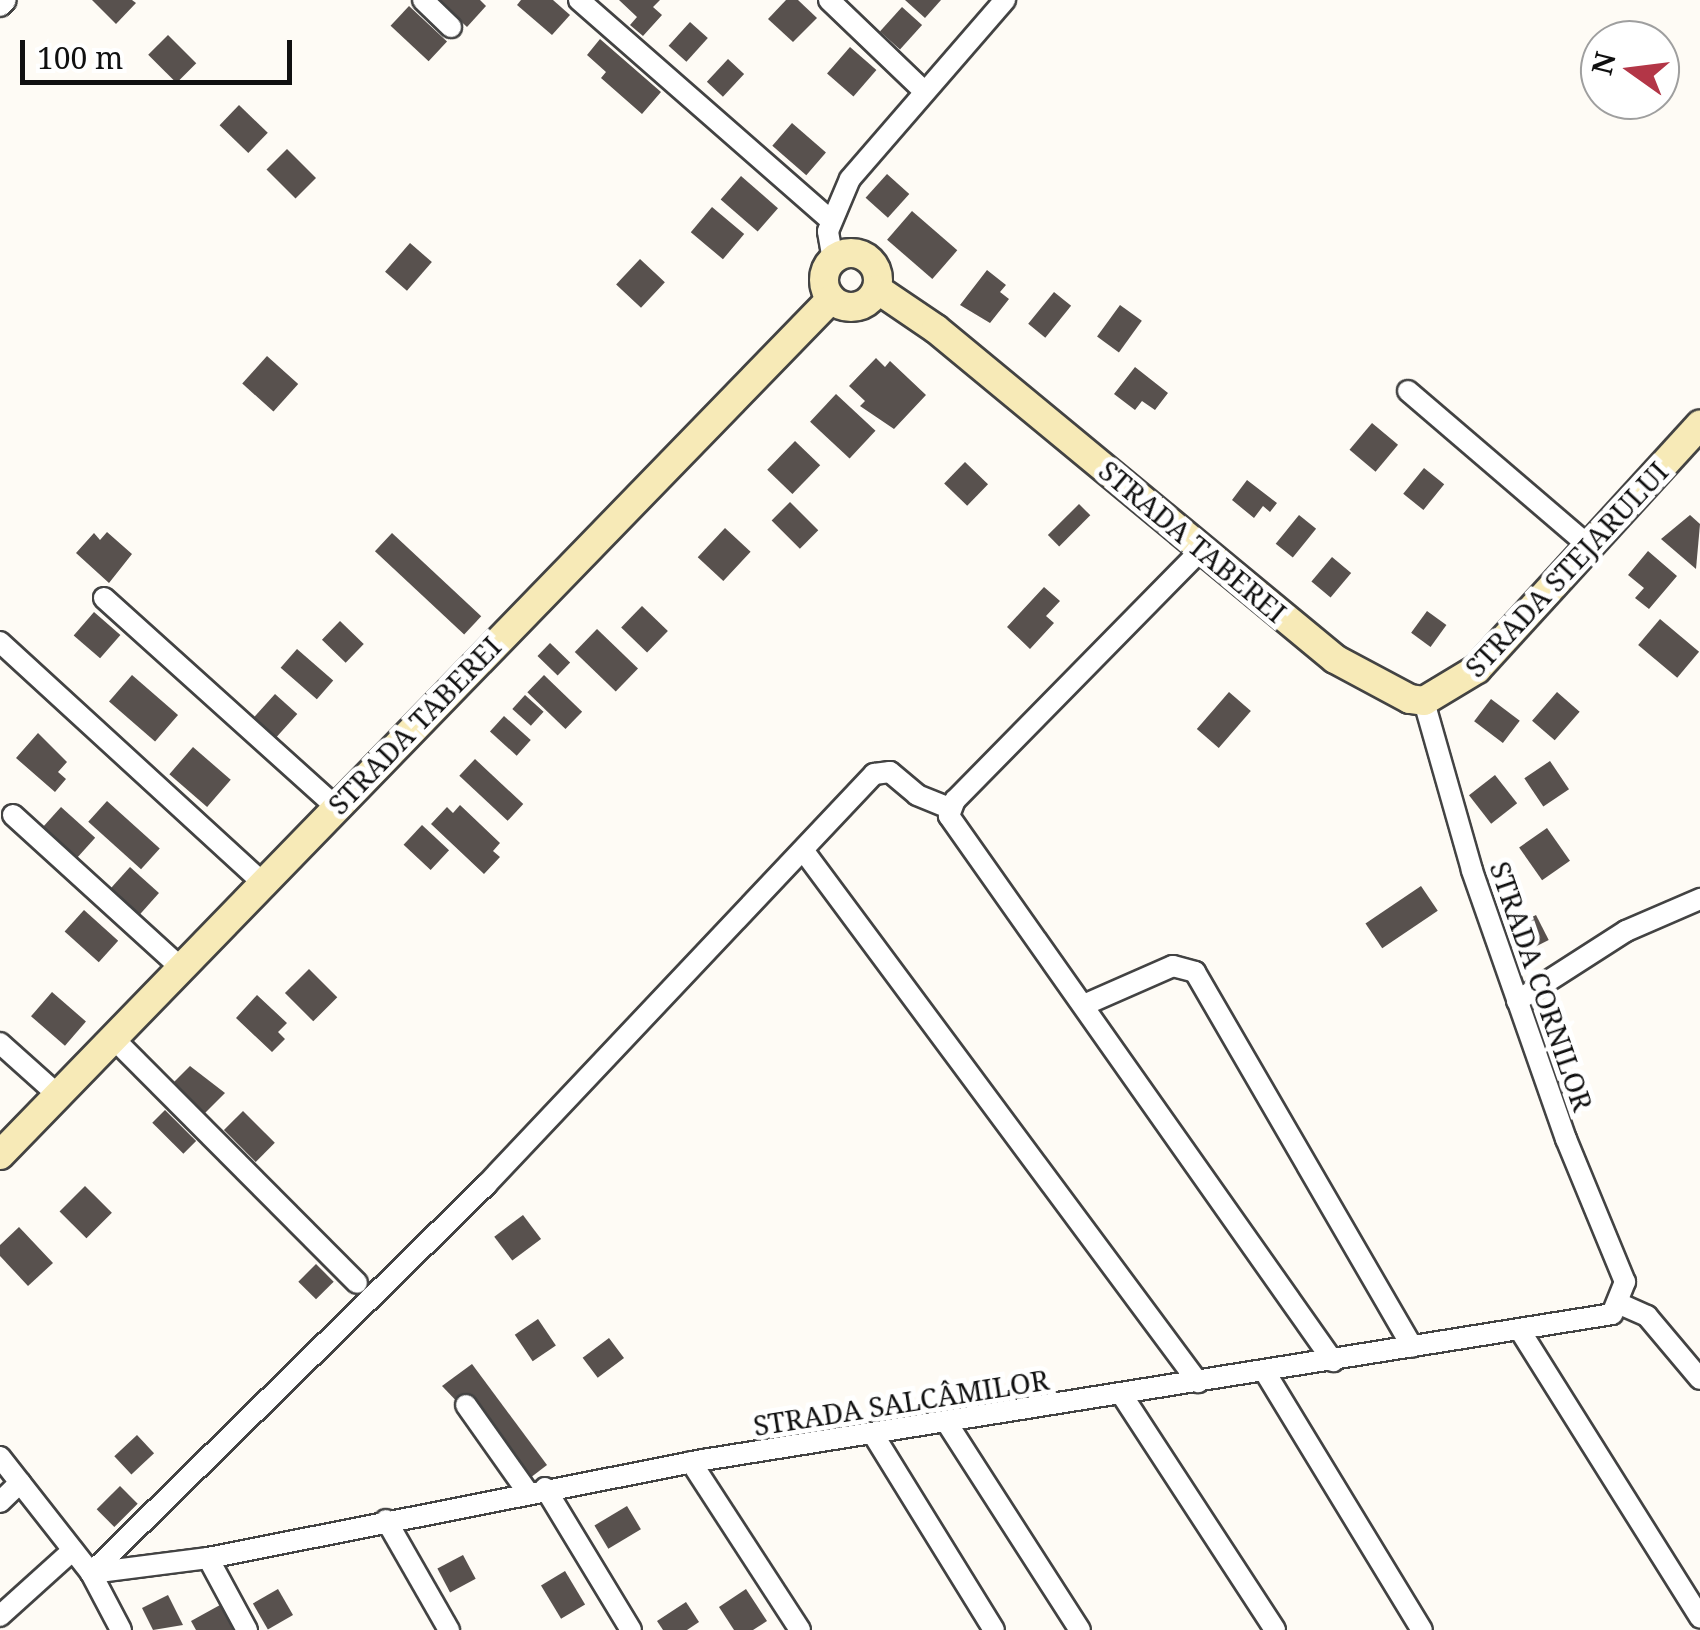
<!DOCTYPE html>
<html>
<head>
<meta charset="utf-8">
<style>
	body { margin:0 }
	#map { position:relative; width:1700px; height:1630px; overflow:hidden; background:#fefbf5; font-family:"Noto Serif",serif }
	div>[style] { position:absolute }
	.building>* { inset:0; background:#58514e; transform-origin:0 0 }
	.roads { filter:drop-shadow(2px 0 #434343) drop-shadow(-2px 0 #434343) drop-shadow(0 2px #434343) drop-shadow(0 -2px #434343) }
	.street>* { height:20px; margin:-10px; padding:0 10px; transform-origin:10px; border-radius:10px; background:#fff }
	.secondary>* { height:28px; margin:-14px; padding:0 14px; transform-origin:14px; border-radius:14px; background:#f7eab7 }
	.secondary>.ring { margin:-14px; padding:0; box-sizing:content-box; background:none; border:28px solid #f7eab7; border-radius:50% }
	span { translate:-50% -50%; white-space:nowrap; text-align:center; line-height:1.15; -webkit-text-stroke:10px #fff; paint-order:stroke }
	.street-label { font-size:28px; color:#101010 }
	.north { position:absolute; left:1580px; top:20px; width:100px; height:100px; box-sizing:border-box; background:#fff; border:2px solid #9f9f9f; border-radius:50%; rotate:284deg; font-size:28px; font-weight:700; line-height:40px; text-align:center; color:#101010 }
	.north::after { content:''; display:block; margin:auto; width:35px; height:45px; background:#b33647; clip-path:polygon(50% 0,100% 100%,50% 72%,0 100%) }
	.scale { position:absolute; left:20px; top:40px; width:272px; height:45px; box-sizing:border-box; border:5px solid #101010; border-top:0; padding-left:12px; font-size:30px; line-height:35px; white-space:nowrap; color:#101010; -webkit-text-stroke:8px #fff; paint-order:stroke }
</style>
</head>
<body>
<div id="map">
	<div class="building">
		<div style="clip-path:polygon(92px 0,132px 0,136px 3px,116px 24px)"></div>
		<div style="clip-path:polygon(438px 0,480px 0,486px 6px,467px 27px)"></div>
		<div style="clip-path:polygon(521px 0,553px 0,570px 15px,552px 35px,517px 5px)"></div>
		<div style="clip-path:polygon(619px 0,660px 0,653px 7px,662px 15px,643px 36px,630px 25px,637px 17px)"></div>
		<div style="clip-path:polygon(786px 0,798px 0,817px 18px,793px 42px,768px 19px)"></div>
		<div style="clip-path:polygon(905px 0,941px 0,925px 18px)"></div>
		<div style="left:409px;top:6px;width:52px;height:27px;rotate:43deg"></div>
		<div style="left:902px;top:7px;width:27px;height:33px;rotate:42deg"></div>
		<div style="left:690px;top:22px;width:24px;height:32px;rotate:42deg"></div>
		<div style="left:168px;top:35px;width:40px;height:28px;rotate:45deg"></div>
		<div style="clip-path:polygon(600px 39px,661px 92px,642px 114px,601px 78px,606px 72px,587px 55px)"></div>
		<div style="left:850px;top:47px;width:35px;height:35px;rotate:41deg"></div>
		<div style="left:728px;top:59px;width:22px;height:31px;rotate:43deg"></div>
		<div style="left:239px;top:105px;width:40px;height:28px;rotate:44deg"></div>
		<div style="left:792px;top:123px;width:45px;height:30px;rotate:41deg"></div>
		<div style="left:287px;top:149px;width:41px;height:29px;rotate:45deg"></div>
		<div style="left:887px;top:174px;width:30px;height:32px;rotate:42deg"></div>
		<div style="left:741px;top:176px;width:49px;height:31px;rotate:41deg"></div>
		<div style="left:712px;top:207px;width:42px;height:33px;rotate:40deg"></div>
		<div style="left:912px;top:211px;width:60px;height:38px;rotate:41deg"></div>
		<div style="left:410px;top:243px;width:29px;height:38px;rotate:41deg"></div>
		<div style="left:640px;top:259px;width:34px;height:35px;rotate:43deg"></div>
		<div style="clip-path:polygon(987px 270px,1006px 285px,1000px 292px,1009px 299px,990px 323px,960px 305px)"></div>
		<div style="left:1054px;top:292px;width:22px;height:41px;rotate:39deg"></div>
		<div style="left:1120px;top:305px;width:27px;height:39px;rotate:36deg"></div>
		<div style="left:267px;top:356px;width:42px;height:37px;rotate:42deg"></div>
		<div style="clip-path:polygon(876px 358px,885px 367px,890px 361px,926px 395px,894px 429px,860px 406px,865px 401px,849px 386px)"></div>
		<div style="clip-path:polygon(1135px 367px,1168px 393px,1155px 410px,1142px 401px,1135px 410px,1114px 394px)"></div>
		<div style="left:836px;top:394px;width:54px;height:38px;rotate:43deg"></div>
		<div style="left:1372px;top:423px;width:34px;height:35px;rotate:40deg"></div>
		<div style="left:795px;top:441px;width:35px;height:40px;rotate:44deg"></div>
		<div style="left:965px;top:462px;width:32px;height:30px;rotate:44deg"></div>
		<div style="left:1424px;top:468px;width:26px;height:33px;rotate:39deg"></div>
		<div style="clip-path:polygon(1247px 480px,1277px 503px,1270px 512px,1263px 506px,1254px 518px,1232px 500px)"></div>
		<div style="left:790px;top:502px;width:40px;height:26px;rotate:45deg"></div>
		<div style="left:1079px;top:504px;width:16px;height:44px;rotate:45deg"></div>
		<div style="left:1299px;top:515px;width:22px;height:37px;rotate:39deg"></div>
		<div style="clip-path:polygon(1690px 515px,1700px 524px,1696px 569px,1661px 539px)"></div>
		<div style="left:725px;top:528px;width:35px;height:40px;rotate:43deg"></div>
		<div style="clip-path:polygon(107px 532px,132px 554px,109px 583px,76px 553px,94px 533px,100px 540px)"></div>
		<div style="left:392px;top:533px;width:122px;height:25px;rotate:43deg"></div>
		<div style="clip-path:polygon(1648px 551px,1677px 576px,1649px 609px,1635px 598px,1644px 588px,1628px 575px)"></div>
		<div style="left:1332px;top:557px;width:25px;height:32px;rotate:40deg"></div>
		<div style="clip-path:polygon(1044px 587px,1060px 601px,1046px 616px,1054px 623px,1030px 649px,1007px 627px)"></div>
		<div style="left:642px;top:606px;width:36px;height:30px;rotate:44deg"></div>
		<div style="left:1427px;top:611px;width:24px;height:27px;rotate:36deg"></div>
		<div style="left:94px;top:612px;width:35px;height:31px;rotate:41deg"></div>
		<div style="left:1660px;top:619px;width:51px;height:34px;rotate:40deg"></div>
		<div style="left:340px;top:621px;width:33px;height:26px;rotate:44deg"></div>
		<div style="left:597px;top:629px;width:57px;height:32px;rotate:44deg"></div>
		<div style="left:550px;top:643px;width:28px;height:18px;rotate:44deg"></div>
		<div style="left:297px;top:649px;width:48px;height:25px;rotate:41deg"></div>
		<div style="left:132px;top:675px;width:61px;height:35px;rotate:41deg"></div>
		<div style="left:544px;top:675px;width:53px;height:24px;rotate:44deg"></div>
		<div style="left:1229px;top:692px;width:29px;height:49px;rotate:41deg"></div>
		<div style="left:1557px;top:692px;width:30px;height:38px;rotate:41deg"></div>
		<div style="left:275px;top:694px;width:30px;height:35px;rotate:42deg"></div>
		<div style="left:525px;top:695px;width:25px;height:19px;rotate:42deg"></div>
		<div style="left:1491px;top:699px;width:36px;height:28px;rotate:37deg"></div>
		<div style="left:504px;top:716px;width:36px;height:21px;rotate:42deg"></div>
		<div style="clip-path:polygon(38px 733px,67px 762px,58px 772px,66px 779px,55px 792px,16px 758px)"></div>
		<div style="left:193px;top:747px;width:50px;height:36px;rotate:41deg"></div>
		<div style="left:475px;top:759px;width:66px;height:23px;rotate:43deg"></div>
		<div style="left:1550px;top:761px;width:34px;height:31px;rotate:56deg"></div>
		<div style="left:1495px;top:775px;width:36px;height:33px;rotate:52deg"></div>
		<div style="left:107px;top:801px;width:71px;height:28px;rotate:42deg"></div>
		<div style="clip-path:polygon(460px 805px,500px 843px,493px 851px,500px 857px,484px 874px,431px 824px,447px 807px,453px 813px)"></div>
		<div style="left:61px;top:807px;width:46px;height:30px;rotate:42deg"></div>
		<div style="left:422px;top:825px;width:37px;height:27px;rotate:43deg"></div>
		<div style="left:1547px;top:828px;width:40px;height:34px;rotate:55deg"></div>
		<div style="left:130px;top:867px;width:39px;height:29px;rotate:42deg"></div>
		<div style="left:1421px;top:886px;width:30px;height:67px;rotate:56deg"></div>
		<div style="left:84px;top:910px;width:46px;height:29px;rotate:42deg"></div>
		<div style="left:1536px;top:915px;width:28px;height:25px;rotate:63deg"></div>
		<div style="left:309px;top:969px;width:40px;height:34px;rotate:45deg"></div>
		<div style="left:52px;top:992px;width:45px;height:32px;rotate:41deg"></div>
		<div style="clip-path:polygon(257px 995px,287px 1023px,278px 1032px,285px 1039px,272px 1052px,236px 1018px)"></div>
		<div style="clip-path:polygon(190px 1066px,225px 1093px,201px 1117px,175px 1091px,174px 1082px)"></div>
		<div style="left:165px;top:1110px;width:44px;height:18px;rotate:45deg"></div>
		<div style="left:243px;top:1111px;width:45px;height:27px;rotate:45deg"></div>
		<div style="left:85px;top:1186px;width:38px;height:36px;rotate:45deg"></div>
		<div style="left:523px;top:1215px;width:30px;height:36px;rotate:53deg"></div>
		<div style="clip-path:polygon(19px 1227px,53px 1263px,28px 1286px,0 1256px,0 1245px)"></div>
		<div style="left:316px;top:1264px;width:25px;height:25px;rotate:45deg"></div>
		<div style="left:538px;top:1319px;width:32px;height:28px;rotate:56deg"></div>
		<div style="left:609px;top:1338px;width:25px;height:33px;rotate:53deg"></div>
		<div style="clip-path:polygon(472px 1364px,547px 1465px,530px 1478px,442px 1386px)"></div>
		<div style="left:137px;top:1435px;width:25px;height:31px;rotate:47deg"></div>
		<div style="left:120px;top:1486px;width:25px;height:33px;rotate:45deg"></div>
		<div style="left:627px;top:1506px;width:27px;height:38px;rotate:59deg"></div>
		<div style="left:463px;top:1555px;width:27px;height:29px;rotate:62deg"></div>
		<div style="left:565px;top:1571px;width:39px;height:28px;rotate:59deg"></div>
		<div style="left:278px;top:1589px;width:30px;height:29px;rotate:60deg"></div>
		<div style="clip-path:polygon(746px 1589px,767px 1621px,753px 1630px,734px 1630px,719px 1607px)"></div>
		<div style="clip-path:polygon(168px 1595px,183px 1625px,153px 1630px,142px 1608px)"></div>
		<div style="clip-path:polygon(686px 1602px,699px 1622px,687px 1630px,663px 1630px,657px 1621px)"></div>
		<div style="clip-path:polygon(220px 1605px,233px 1630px,196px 1630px,191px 1621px)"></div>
	</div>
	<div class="roads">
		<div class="street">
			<div style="left:423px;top:0;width:39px;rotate:44deg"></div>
			<div style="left:579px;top:0;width:334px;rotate:41.2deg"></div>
			<div style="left:829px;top:0;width:132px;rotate:43.8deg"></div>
			<div style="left:0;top:6px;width:8px;rotate:-45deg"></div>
			<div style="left:833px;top:260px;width:29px;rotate:-100deg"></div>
			<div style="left:828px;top:231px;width:56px;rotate:-67.1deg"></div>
			<div style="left:850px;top:179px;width:237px;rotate:-49.1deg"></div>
			<div style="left:1408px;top:391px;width:240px;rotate:40.6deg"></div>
			<div style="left:1202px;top:549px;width:352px;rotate:134.5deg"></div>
			<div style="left:955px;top:800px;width:17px;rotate:111deg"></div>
			<div style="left:949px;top:816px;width:667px;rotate:54.83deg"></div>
			<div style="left:104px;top:598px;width:311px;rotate:42deg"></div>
			<div style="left:0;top:642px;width:355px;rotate:42.5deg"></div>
			<div style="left:13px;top:815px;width:226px;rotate:42.3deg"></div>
			<div style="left:803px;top:850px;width:663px;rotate:53.41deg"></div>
			<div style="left:1517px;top:1001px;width:130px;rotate:-32.7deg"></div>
			<div style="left:1626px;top:931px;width:81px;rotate:-23.4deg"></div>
			<div style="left:1084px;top:1005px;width:97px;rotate:-23.7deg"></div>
			<div style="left:1173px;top:966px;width:23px;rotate:15deg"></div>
			<div style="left:1195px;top:972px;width:433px;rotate:59.9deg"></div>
			<div style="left:112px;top:1037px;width:347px;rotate:45.1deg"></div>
			<div style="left:0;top:1043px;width:78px;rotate:41.9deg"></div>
			<div style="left:1620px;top:1304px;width:30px;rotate:24deg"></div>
			<div style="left:1647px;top:1316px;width:82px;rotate:49.9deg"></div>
			<div style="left:1521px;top:1332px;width:337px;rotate:57.9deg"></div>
			<div style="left:1265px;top:1372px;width:302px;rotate:58.7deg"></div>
			<div style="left:1122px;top:1395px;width:280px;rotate:56.9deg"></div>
			<div style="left:466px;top:1405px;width:105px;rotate:54.7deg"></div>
			<div style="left:947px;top:1423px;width:246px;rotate:57.3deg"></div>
			<div style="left:873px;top:1434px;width:230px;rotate:58.3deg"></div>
			<div style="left:0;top:1457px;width:147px;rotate:51.9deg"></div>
			<div style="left:91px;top:1573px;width:64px;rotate:62.2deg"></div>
			<div style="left:691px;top:1462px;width:200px;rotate:57deg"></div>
			<div style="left:545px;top:1488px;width:166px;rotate:58.8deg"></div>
			<div style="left:0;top:1502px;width:28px;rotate:-44deg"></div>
			<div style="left:386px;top:1520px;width:127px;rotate:60.2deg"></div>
			<div style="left:208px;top:1558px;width:82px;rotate:61.6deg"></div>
			<div style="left:91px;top:1573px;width:118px;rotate:-7.3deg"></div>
			<div style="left:208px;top:1558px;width:505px;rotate:-11.2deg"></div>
			<div style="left:703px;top:1460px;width:921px;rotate:-9.12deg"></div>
			<div style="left:1612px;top:1314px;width:35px;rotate:-68deg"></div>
			<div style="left:1625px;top:1282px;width:155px;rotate:-112.4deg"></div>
			<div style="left:1566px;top:1139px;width:285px;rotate:-109.3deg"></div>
			<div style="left:1472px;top:870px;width:176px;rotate:-105.9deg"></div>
			<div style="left:91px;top:1573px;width:555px;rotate:-44.49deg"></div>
			<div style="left:487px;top:1184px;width:564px;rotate:-46.65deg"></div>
			<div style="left:874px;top:774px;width:16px;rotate:-7deg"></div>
			<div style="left:890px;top:772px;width:35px;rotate:40deg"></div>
			<div style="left:917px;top:795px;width:35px;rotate:22deg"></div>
			<div style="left:0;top:1616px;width:98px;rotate:-42.1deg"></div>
		</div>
		<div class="secondary">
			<div class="ring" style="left:824px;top:253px;width:26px;height:26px"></div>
			<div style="left:877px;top:289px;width:71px;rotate:34.1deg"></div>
			<div style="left:936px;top:329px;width:518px;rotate:39.59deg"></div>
			<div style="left:1335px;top:659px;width:85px;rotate:28.1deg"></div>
			<div style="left:1410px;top:699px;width:14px;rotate:8deg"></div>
			<div style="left:1424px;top:701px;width:62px;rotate:-31.1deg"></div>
			<div style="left:1477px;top:669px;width:331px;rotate:-47.6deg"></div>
			<div style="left:0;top:1155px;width:1193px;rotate:-45.85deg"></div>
		</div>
	</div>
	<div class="street-label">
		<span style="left:1193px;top:541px;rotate:40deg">STRADA TABEREI</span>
		<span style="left:1566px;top:569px;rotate:-47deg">STRADA STEJARULUI</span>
		<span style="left:414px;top:725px;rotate:-46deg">STRADA TABEREI</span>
		<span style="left:1542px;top:986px;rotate:71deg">STRADA CORNILOR</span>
		<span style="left:901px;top:1402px;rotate:-9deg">STRADA SALCÂMILOR</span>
	</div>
	<div class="north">N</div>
	<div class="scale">100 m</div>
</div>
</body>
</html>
